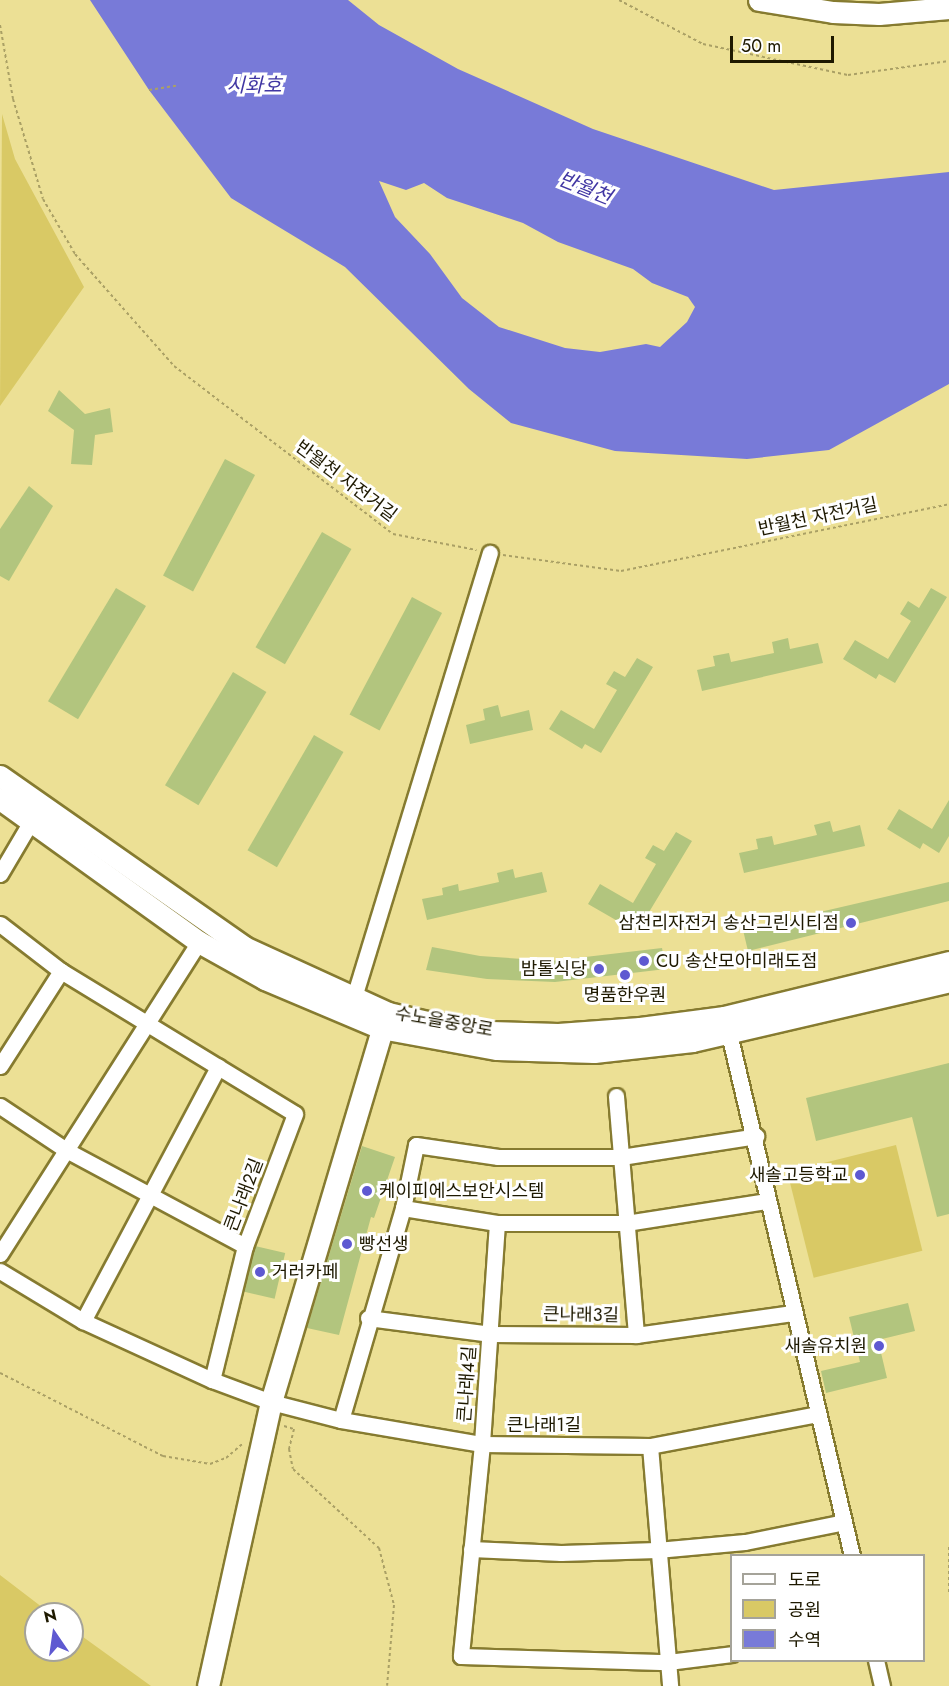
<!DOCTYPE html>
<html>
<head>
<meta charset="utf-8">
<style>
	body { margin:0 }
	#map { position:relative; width:949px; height:1686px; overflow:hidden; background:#ece095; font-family:Jost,"Noto Sans KR",sans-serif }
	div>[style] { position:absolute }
	.green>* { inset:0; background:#d9c965; transform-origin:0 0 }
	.water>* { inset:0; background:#787ad8 }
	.building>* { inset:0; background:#b2c57e; transform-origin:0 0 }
	.path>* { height:2px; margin-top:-1px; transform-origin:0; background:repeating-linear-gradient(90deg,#aaa065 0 3px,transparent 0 6px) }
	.roads { filter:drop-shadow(2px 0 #867b30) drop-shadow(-2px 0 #867b30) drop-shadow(0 2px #867b30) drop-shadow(0 -2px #867b30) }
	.street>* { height:15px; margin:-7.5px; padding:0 7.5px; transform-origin:7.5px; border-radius:7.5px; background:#fff }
	.secondary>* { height:21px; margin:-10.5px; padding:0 10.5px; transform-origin:10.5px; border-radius:10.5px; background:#fff }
	.dots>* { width:16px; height:16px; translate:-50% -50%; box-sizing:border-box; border:3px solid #fff; border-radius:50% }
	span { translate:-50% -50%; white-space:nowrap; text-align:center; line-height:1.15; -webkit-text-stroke:6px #fff; paint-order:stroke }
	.street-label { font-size:18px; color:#1e1900 }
	.poi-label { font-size:18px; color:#1e1900 }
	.right { translate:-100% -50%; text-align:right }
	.left { translate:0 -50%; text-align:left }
	.water-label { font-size:20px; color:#4036a3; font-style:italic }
	.legend { position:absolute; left:730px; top:1554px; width:195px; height:108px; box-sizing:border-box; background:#fff; border:2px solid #a5a399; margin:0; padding:8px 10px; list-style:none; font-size:18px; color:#1e1900 }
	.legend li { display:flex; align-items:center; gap:12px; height:30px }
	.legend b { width:30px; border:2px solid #a5a399 }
	.north { position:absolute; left:24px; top:1602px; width:60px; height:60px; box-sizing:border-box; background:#fff; border:2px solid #a5a399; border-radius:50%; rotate:347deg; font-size:16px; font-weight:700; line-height:24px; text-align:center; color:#1e1900 }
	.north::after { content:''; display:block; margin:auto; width:21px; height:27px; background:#5e59d1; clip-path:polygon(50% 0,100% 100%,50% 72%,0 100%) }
	.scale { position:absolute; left:730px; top:36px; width:104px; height:27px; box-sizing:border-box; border:3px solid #1e1900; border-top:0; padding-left:8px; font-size:18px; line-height:21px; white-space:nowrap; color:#1e1900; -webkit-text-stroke:4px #fff; paint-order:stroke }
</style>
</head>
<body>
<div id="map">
	<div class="green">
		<div style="clip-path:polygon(2px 114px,15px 159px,84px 287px,0 406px)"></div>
		<div style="left:896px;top:1145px;width:109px;height:112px;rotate:76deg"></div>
		<div style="clip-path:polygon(0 1575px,51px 1614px,36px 1614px,36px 1650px,72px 1650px,72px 1629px,151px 1686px,0 1686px)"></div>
	</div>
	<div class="water">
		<div style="clip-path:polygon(evenodd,90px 0,348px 0,379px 25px,458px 69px,593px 129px,774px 190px,949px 172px,949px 384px,829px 450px,747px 459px,615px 451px,511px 423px,469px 389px,345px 267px,231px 198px,149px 90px,90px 0,379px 181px,406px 190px,424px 183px,447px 198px,523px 223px,558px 242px,633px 269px,652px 283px,688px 297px,695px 307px,687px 322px,660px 347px,646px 344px,600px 352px,565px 348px,499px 327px,462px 298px,430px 254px,395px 217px,379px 181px)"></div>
	</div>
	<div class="building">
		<div style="clip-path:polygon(59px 390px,85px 414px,110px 408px,113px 432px,95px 435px,92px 465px,71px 464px,74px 430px,48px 411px)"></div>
		<div style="left:225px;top:459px;width:34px;height:132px;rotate:28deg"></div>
		<div style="clip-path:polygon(29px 486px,53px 506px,9px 581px,0 576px,0 529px)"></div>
		<div style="left:322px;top:532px;width:34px;height:133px;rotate:30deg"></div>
		<div style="left:116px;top:588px;width:35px;height:132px;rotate:31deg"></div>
		<div style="clip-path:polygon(931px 588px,947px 597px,895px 683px,879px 674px,876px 679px,843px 659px,855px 640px,888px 659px,911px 621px,900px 614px,908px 601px,919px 608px)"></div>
		<div style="left:412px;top:597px;width:34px;height:133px;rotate:28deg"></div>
		<div style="clip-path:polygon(788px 638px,790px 649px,818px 643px,823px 663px,702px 691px,697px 670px,715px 666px,713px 656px,729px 653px,731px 662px,774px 653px,772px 642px)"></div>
		<div style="clip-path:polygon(637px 658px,653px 667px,601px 753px,585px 744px,582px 749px,549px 729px,561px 710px,594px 729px,617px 690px,606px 684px,614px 671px,625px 677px)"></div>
		<div style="left:233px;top:672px;width:39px;height:132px;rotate:31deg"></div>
		<div style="clip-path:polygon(498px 705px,501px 717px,529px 710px,533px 730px,470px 744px,466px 725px,485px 720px,483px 709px)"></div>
		<div style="left:314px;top:735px;width:34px;height:133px;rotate:30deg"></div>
		<div style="clip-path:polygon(949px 800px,949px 836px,939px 853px,923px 843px,920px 849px,887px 829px,899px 809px,932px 829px)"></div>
		<div style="clip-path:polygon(830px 821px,833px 832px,860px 825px,865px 846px,744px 873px,739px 853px,758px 849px,756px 839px,772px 836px,774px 845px,817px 835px,814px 825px)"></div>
		<div style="clip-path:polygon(676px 832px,692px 841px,640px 927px,624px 918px,621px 923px,588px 904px,600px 884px,633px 903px,656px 864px,645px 858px,653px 845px,664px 851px)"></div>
		<div style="clip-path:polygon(513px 869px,515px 878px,542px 872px,547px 892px,427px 920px,422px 899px,443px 895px,442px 888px,458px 884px,459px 891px,499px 882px,497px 873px)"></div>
		<div style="clip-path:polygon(949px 882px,949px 901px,748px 951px,743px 930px)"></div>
		<div style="clip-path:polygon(432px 947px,480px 956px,551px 961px,662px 948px,666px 969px,555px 982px,487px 979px,426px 970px)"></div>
		<div style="clip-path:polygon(949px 1063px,949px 1214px,937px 1217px,912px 1117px,816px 1141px,806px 1098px)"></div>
		<div style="clip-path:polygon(362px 1146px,395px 1157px,374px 1218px,371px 1217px,339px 1335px,307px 1328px)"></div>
		<div style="left:255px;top:1246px;width:31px;height:47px;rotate:13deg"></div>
		<div style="clip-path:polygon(908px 1303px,915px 1331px,878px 1340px,887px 1378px,826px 1393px,821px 1371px,860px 1362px,849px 1317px)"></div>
	</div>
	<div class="path">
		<div style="left:619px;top:0;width:95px;rotate:27.6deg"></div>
		<div style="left:703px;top:44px;width:148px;rotate:12.1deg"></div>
		<div style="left:848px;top:75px;width:102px;rotate:-7.9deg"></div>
		<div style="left:0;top:25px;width:75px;rotate:80deg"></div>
		<div style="left:13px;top:99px;width:104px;rotate:73.3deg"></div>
		<div style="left:43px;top:199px;width:64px;rotate:59.8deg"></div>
		<div style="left:75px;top:254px;width:149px;rotate:48.5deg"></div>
		<div style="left:174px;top:366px;width:276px;rotate:37.5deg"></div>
		<div style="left:393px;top:534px;width:85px;rotate:10.9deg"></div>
		<div style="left:149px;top:90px;width:30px;rotate:-9deg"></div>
		<div style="left:503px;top:555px;width:119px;rotate:7.7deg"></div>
		<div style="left:621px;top:571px;width:335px;rotate:-11.5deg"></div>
		<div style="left:0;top:1373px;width:183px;rotate:27deg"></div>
		<div style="left:163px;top:1456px;width:48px;rotate:9.7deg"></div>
		<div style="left:210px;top:1464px;width:17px;rotate:-21deg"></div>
		<div style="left:226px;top:1458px;width:23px;rotate:-41deg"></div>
		<div style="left:284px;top:1426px;width:10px;rotate:17deg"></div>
		<div style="left:294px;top:1429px;width:21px;rotate:104deg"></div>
		<div style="left:289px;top:1449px;width:20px;rotate:79deg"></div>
		<div style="left:293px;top:1469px;width:117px;rotate:42.6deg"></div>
		<div style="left:379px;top:1548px;width:59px;rotate:75.3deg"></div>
		<div style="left:394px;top:1605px;width:81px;rotate:94.9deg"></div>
		<div style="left:949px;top:1547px;width:48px;rotate:90deg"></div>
	</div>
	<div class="roads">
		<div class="street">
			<div style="left:0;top:874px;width:71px;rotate:-59.5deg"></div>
			<div style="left:0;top:924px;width:77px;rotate:37.6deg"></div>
			<div style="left:61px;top:971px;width:274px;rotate:31.4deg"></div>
			<div style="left:295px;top:1114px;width:141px;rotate:110.7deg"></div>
			<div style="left:245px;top:1246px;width:138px;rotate:103.8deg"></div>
			<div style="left:351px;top:1007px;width:475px;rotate:-73deg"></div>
			<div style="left:727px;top:1025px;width:546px;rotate:76.75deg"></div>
			<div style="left:0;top:1066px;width:113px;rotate:-57.3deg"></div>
			<div style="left:616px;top:1096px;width:240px;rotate:85.2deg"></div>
			<div style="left:0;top:1106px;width:79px;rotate:33.7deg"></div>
			<div style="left:66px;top:1150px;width:203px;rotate:28.2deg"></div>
			<div style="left:403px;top:1208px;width:95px;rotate:9.1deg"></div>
			<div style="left:497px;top:1223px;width:129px"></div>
			<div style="left:626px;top:1223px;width:143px;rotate:-8.9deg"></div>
			<div style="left:497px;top:1223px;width:222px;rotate:93.9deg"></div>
			<div style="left:482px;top:1444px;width:213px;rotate:95.7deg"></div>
			<div style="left:461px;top:1656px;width:207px;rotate:1.7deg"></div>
			<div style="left:668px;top:1662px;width:64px;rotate:-7.1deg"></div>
			<div style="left:0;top:1254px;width:370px;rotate:-57.5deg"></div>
			<div style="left:0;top:1271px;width:97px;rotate:31.1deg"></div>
			<div style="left:83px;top:1321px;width:142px;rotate:24.6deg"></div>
			<div style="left:212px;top:1380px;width:63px;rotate:20.4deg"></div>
			<div style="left:271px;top:1402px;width:72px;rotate:14.4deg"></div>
			<div style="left:341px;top:1420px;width:143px;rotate:9.7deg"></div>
			<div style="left:482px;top:1444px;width:168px;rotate:0.7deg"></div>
			<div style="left:650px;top:1446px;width:170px;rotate:-10.8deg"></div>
			<div style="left:368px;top:1318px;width:124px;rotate:7.4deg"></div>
			<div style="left:491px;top:1334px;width:145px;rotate:0.4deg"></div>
			<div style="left:636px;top:1335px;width:158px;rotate:-8deg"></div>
			<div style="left:83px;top:1321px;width:288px;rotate:-62deg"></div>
			<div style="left:341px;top:1420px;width:221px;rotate:-73.7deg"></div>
			<div style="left:403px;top:1208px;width:64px;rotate:-78.3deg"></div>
			<div style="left:416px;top:1145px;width:83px;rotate:8.3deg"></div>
			<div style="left:498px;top:1157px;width:123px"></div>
			<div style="left:621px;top:1157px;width:137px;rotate:-8.8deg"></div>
			<div style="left:650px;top:1446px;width:241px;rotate:85.2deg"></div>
			<div style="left:471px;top:1549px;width:90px;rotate:2.5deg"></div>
			<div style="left:561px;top:1553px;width:96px;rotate:-1.8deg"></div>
			<div style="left:657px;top:1550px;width:88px;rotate:-5.2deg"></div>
			<div style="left:745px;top:1542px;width:101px;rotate:-11.4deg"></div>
			<div style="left:876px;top:1660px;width:27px;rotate:77deg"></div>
		</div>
		<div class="secondary">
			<div style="left:759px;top:0;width:75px;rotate:9.2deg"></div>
			<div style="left:833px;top:12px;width:46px;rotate:2.5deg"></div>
			<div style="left:879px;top:14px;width:70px;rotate:-4.9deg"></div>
			<div style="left:0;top:776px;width:298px;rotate:35deg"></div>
			<div style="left:244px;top:947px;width:158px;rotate:24.6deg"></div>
			<div style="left:388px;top:1013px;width:45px;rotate:12.8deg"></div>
			<div style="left:432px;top:1023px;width:60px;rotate:8.7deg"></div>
			<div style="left:491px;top:1032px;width:67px;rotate:1.7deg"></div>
			<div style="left:558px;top:1034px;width:82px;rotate:-4.2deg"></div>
			<div style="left:640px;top:1028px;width:85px;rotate:-7.5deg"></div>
			<div style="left:724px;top:1017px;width:232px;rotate:-13.7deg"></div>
			<div style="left:0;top:799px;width:245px;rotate:35.7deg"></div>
			<div style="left:199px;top:942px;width:76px;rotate:29.3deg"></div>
			<div style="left:265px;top:979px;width:126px;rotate:22.9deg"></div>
			<div style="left:381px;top:1028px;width:118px;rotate:10.3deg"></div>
			<div style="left:497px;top:1049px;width:97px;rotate:1.8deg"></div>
			<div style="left:594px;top:1052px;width:99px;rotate:-6.4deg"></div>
			<div style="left:692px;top:1041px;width:264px;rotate:-13.1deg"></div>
			<div style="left:208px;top:1686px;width:291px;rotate:-77.5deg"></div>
			<div style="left:271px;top:1402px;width:402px;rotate:-73.4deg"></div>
		</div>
	</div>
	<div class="dots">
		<div style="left:851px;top:923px;background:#5e59d1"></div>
		<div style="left:644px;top:961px;background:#5e59d1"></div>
		<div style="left:599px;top:969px;background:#5e59d1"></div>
		<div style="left:625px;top:975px;background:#5e59d1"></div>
		<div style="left:860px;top:1175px;background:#5e59d1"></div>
		<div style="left:367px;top:1191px;background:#5e59d1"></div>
		<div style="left:347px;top:1244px;background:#5e59d1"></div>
		<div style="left:260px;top:1272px;background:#5e59d1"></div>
		<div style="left:879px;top:1346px;background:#5e59d1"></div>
	</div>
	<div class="street-label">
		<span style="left:346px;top:481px;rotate:37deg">반월천 자전거길</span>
		<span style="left:818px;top:517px;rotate:-12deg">반월천 자전거길</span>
		<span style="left:444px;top:1022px;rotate:10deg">수노을중앙로</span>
		<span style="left:244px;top:1195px;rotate:-69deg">큰나래2길</span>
		<span style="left:581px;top:1315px;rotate:1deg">큰나래3길</span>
		<span style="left:467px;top:1384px;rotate:-86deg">큰나래4길</span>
		<span style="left:544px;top:1425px">큰나래1길</span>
	</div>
	<div class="poi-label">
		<span class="right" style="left:839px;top:923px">삼천리자전거 송산그린시티점</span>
		<span class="left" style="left:656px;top:961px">CU 송산모아미래도점</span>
		<span class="right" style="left:587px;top:969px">밤톨식당</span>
		<span style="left:625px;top:995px">명품한우퀀</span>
		<span class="right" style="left:848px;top:1175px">새솔고등학교</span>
		<span class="left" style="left:379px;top:1191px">케이피에스보안시스템</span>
		<span class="left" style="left:359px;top:1244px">빵선생</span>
		<span class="left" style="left:272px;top:1272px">거러카페</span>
		<span class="right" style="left:867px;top:1346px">새솔유치원</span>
	</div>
	<div class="water-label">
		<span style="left:254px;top:85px">시화호</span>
		<span style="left:585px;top:188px;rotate:22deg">반월천</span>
	</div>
	<ul class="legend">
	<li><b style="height:8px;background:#fff"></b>도로</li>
	<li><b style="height:16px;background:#d9c965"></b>공원</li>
	<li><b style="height:16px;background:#787ad8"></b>수역</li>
	</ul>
	<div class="north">N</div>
	<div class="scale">50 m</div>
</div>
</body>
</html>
